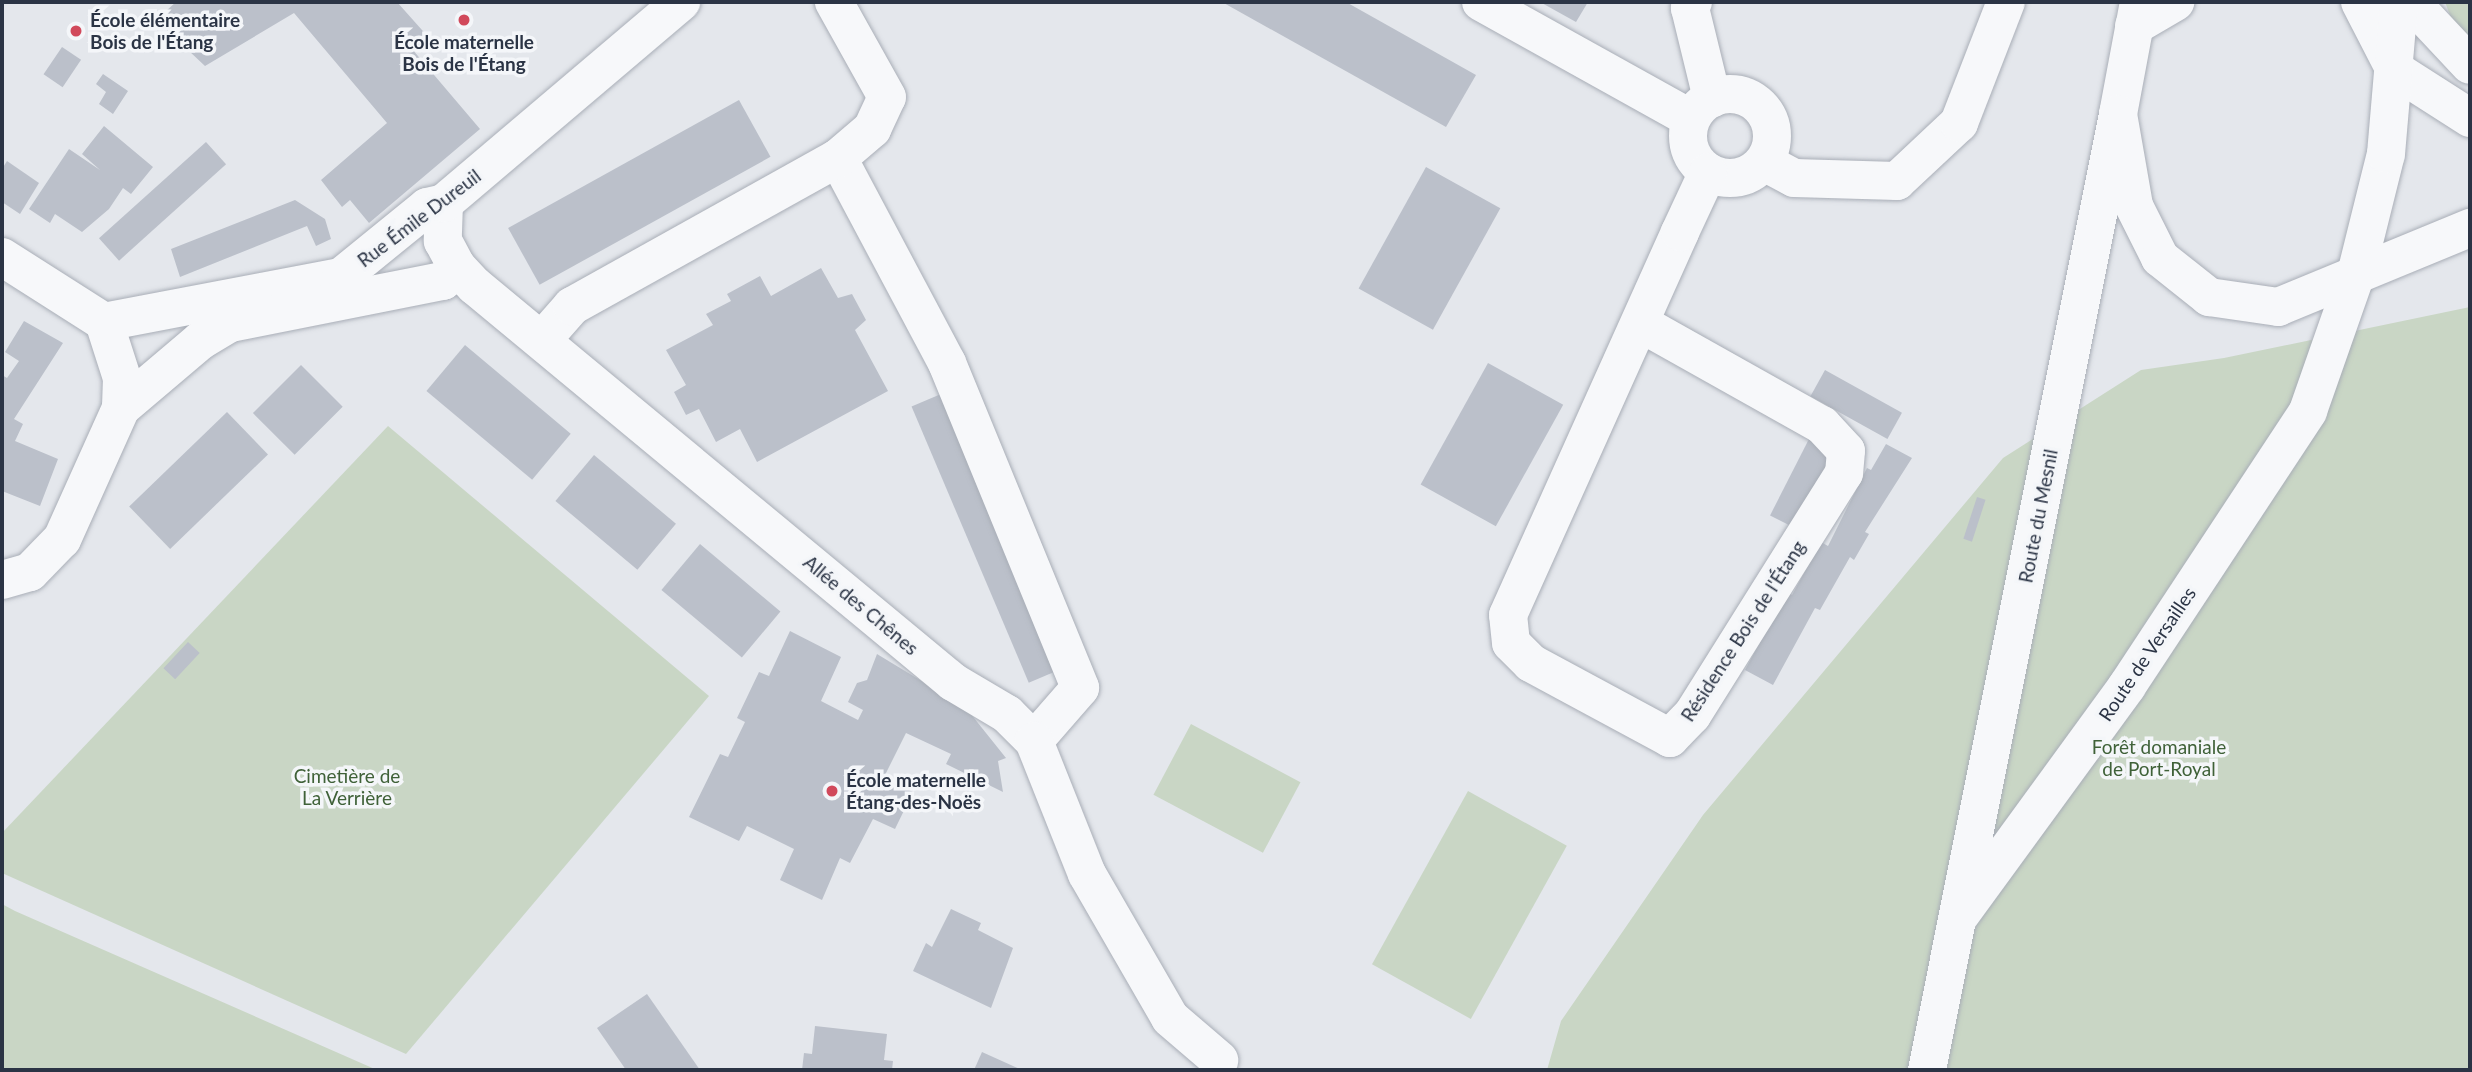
<!DOCTYPE html>
<html>
<head>
<meta charset="utf-8">
<style>
  body { margin:0 }
  #map { position:relative; width:2472px; height:1072px; overflow:hidden; background:#e4e7ec; font-family:Lato,sans-serif }
  div>[style] { position:absolute }
  [style*='--x'] { left:calc(var(--x)*1px); top:calc(var(--y)*1px); width:calc(var(--w)*1px); rotate:calc(var(--a)*1deg) }
  .green>* { inset:0; background:#c9d6c5; transform-origin:0 0 }
  .building>* { inset:0; background:#bbc0ca; transform-origin:0 0 }
  .roads { filter:drop-shadow(0 0 2px #a9aeb7) drop-shadow(0 0 2px #a9aeb7) }
  .minor>* { height:38px; margin:-19px; padding:0 19px; transform-origin:19px; border-radius:19px; background:#f7f8fa }
  .minor>.ring { margin:-19px; padding:0; box-sizing:content-box; background:none; border:38px solid #f7f8fa; border-radius:50% }
  .dots>* { width:19px; height:19px; translate:-50% -50%; box-sizing:border-box; border:4px solid #f4f6f9; border-radius:50% }
  span { translate:-50% -50%; white-space:nowrap; text-align:center; line-height:1.15; -webkit-text-stroke:7px #f4f6f9; paint-order:stroke }
  .poi-label { font-size:19px; color:#2b3445; font-weight:700 }
  .left { translate:0 -50%; text-align:left }
  .street-label { font-size:19px; color:#2b3445 }
  .park-label { font-size:19px; color:#3f6138 }
  .frame { position:absolute; inset:0; border:4px solid #2b3445; pointer-events:none }
</style>
</head>
<body>
<div id="map">
  <div class="green">
    <div style="clip-path:polygon(2445px 2px,2470px 2px,2470px 38px,2451px 18px)"></div>
    <div style="clip-path:polygon(2470px 307px,2470px 1070px,1547px 1070px,1561px 1021px,1703px 815px,2003px 458px,2141px 370px,2224px 358px)"></div>
    <div style="clip-path:polygon(388px 426px,709px 696px,406px 1054px,2px 873px,2px 833px)"></div>
    <div style="left:1191px;top:724px;width:124px;height:80px;rotate:28deg"></div>
    <div style="left:1468px;top:791px;width:113px;height:198px;rotate:29deg"></div>
    <div style="clip-path:polygon(2px 904px,15px 911px,377px 1070px,2px 1070px)"></div>
  </div>
  <div class="building">
    <div style="clip-path:polygon(176px 2px,397px 2px,430px 39px,412px 49px,480px 129px,369px 223px,350px 200px,342px 207px,321px 180px,387px 123px,294px 13px,205px 66px,156px 20px)"></div>
    <div style="clip-path:polygon(1222px 2px,1346px 2px,1476px 75px,1446px 127px)"></div>
    <div style="clip-path:polygon(1540px 2px,1588px 2px,1576px 22px)"></div>
    <div style="left:62px;top:47px;width:23px;height:33px;rotate:34deg"></div>
    <div style="clip-path:polygon(103px 74px,128px 91px,113px 114px,99px 104px,106px 92px,96px 84px)"></div>
    <div style="left:739px;top:100px;width:65px;height:264px;rotate:61deg"></div>
    <div style="clip-path:polygon(104px 126px,153px 167px,131px 194px,123px 188px,109px 209px,82px 232px,55px 214px,50px 223px,29px 209px,69px 149px,100px 170px,82px 154px)"></div>
    <div style="left:206px;top:142px;width:30px;height:144px;rotate:48deg"></div>
    <div style="clip-path:polygon(7px 161px,39px 183px,20px 214px,2px 202px,2px 169px)"></div>
    <div style="left:1426px;top:167px;width:85px;height:139px;rotate:29deg"></div>
    <div style="clip-path:polygon(295px 200px,325px 219px,331px 239px,316px 246px,307px 226px,180px 277px,171px 249px)"></div>
    <div style="clip-path:polygon(821px 268px,838px 298px,852px 294px,866px 320px,855px 330px,888px 391px,757px 462px,740px 429px,716px 442px,699px 409px,686px 415px,674px 392px,686px 385px,666px 350px,713px 325px,706px 314px,731px 301px,727px 294px,760px 276px,771px 296px)"></div>
    <div style="clip-path:polygon(24px 321px,63px 343px,14px 419px,23px 424px,15px 441px,58px 459px,40px 506px,2px 491px,2px 375px,7px 378px,19px 361px,5px 352px)"></div>
    <div style="left:465px;top:345px;width:138px;height:60px;rotate:40deg"></div>
    <div style="left:1488px;top:363px;width:86px;height:139px;rotate:29deg"></div>
    <div style="left:301px;top:365px;width:59px;height:68px;rotate:45deg"></div>
    <div style="left:1825px;top:370px;width:88px;height:30px;rotate:29deg"></div>
    <div style="left:941px;top:394px;width:300px;height:32px;rotate:67deg"></div>
    <div style="left:227px;top:412px;width:59px;height:136px;rotate:46deg"></div>
    <div style="left:1810px;top:437px;width:30px;height:88px;rotate:27deg"></div>
    <div style="clip-path:polygon(1886px 444px,1912px 458px,1865px 532px,1869px 534px,1854px 560px,1850px 557px,1820px 610px,1815px 608px,1773px 685px,1745px 670px,1787px 592px,1792px 595px,1821px 542px,1828px 546px,1867px 468px,1871px 470px)"></div>
    <div style="left:594px;top:455px;width:107px;height:60px;rotate:40deg"></div>
    <div style="left:1977px;top:497px;width:9px;height:44px;rotate:18deg"></div>
    <div style="left:700px;top:544px;width:105px;height:60px;rotate:40deg"></div>
    <div style="clip-path:polygon(790px 631px,841px 657px,821px 701px,858px 720px,863px 710px,848px 702px,857px 683px,867px 680px,877px 654px,966px 708px,1006px 758px,998px 761px,1003px 792px,946px 764px,951px 754px,906px 733px,884px 777px,913px 792px,895px 829px,873px 819px,850px 863px,840px 858px,822px 900px,780px 880px,794px 849px,747px 826px,739px 841px,689px 817px,720px 754px,728px 757px,745px 722px,737px 718px,759px 672px,769px 676px)"></div>
    <div style="left:188px;top:642px;width:16px;height:36px;rotate:43deg"></div>
    <div style="clip-path:polygon(951px 909px,981px 923px,978px 930px,1013px 948px,991px 1008px,913px 971px,926px 943px,932px 947px)"></div>
    <div style="clip-path:polygon(647px 994px,700px 1070px,626px 1070px,597px 1028px)"></div>
    <div style="clip-path:polygon(815px 1026px,887px 1034px,884px 1060px,893px 1061px,892px 1070px,802px 1070px,804px 1053px,812px 1054px)"></div>
    <div style="clip-path:polygon(982px 1052px,1022px 1070px,974px 1070px)"></div>
  </div>
  <div class="roads">
    <div class="minor">
      <div style="--x:1481;--y:2;--w:240;--a:29.1"></div>
      <div style="--x:1693;--y:2;--w:7;--a:117"></div>
      <div style="--x:1690;--y:8;--w:93;--a:76.3"></div>
      <div style="--x:2139;--y:2;--w:114;--a:100.6"></div>
      <div style="--x:2118;--y:114;--w:93;--a:80.1"></div>
      <div style="--x:2134;--y:206;--w:58;--a:63.4"></div>
      <div style="--x:2160;--y:258;--w:63;--a:38.5"></div>
      <div style="--x:2209;--y:297;--w:70;--a:8.2"></div>
      <div style="--x:2278;--y:307;--w:208;--a:-22.4"></div>
      <div style="--x:2360;--y:2;--w:76;--a:62.8"></div>
      <div style="--x:2395;--y:70;--w:89;--a:32.6"></div>
      <div style="--x:2411;--y:2;--w:86;--a:46.9"></div>
      <div style="--x:2134;--y:26;--w:48;--a:-30.3"></div>
      <div class="ring" style="left:1688px;top:94px;width:46px;height:46px"></div>
      <div style="--x:838;--y:158;--w:232;--a:62"></div>
      <div style="--x:947;--y:363;--w:351;--a:67.7"></div>
      <div style="--x:1080;--y:688;--w:70;--a:131"></div>
      <div style="--x:1764;--y:162;--w:34;--a:28"></div>
      <div style="--x:1794;--y:178;--w:103;--a:1.7"></div>
      <div style="--x:1897;--y:181;--w:85;--a:-43.1"></div>
      <div style="--x:1959;--y:123;--w:130;--a:-68.8"></div>
      <div style="--x:444;--y:203;--w:38;--a:92"></div>
      <div style="--x:443;--y:241;--w:30;--a:62"></div>
      <div style="--x:457;--y:267;--w:26;--a:47"></div>
      <div style="--x:475;--y:286;--w:621;--a:39.64"></div>
      <div style="--x:953;--y:682;--w:63;--a:30.7"></div>
      <div style="--x:1007;--y:714;--w:38;--a:45"></div>
      <div style="--x:1034;--y:741;--w:143;--a:68.3"></div>
      <div style="--x:1087;--y:874;--w:166;--a:60"></div>
      <div style="--x:1170;--y:1018;--w:65;--a:40.6"></div>
      <div style="--x:2;--y:257;--w:121;--a:32.5"></div>
      <div style="--x:104;--y:322;--w:59;--a:72.2"></div>
      <div style="--x:122;--y:378;--w:30;--a:92"></div>
      <div style="--x:121;--y:408;--w:144;--a:114.2"></div>
      <div style="--x:62;--y:539;--w:46;--a:134.1"></div>
      <div style="--x:30;--y:572;--w:29;--a:164"></div>
      <div style="--x:104;--y:322;--w:241;--a:-10.8"></div>
      <div style="--x:341;--y:277;--w:111;--a:-39.1"></div>
      <div style="--x:427;--y:207;--w:17;--a:-13"></div>
      <div style="--x:444;--y:203;--w:311;--a:-40.3"></div>
      <div style="--x:1640;--y:323;--w:209;--a:29.3"></div>
      <div style="--x:1822;--y:425;--w:35;--a:47"></div>
      <div style="--x:1846;--y:451;--w:22;--a:95"></div>
      <div style="--x:1844;--y:473;--w:286;--a:122.1"></div>
      <div style="--x:1692;--y:715;--w:32;--a:134"></div>
      <div style="--x:1670;--y:738;--w:158;--a:-151.7"></div>
      <div style="--x:1531;--y:663;--w:28;--a:-135"></div>
      <div style="--x:1511;--y:643;--w:28;--a:-96"></div>
      <div style="--x:1508;--y:615;--w:420;--a:-65.8"></div>
      <div style="--x:1680;--y:232;--w:66;--a:-65"></div>
      <div style="--x:543;--y:339;--w:44;--a:-48.7"></div>
      <div style="--x:572;--y:306;--w:304;--a:-29.1"></div>
      <div style="--x:838;--y:158;--w:45;--a:-40.5"></div>
      <div style="--x:872;--y:129;--w:35;--a:-65"></div>
      <div style="--x:887;--y:97;--w:109;--a:-119.2"></div>
      <div style="--x:121;--y:408;--w:104;--a:-40.3"></div>
      <div style="--x:200;--y:341;--w:35;--a:-31"></div>
      <div style="--x:230;--y:323;--w:217;--a:-11.2"></div>
      <div style="--x:443;--y:281;--w:20;--a:-45"></div>
      <div style="--x:1958;--y:918;--w:287;--a:-53.9"></div>
      <div style="--x:2127;--y:686;--w:329;--a:-56.6"></div>
      <div style="--x:2308;--y:411;--w:145;--a:-70.7"></div>
      <div style="--x:2356;--y:274;--w:124;--a:-76"></div>
      <div style="--x:2386;--y:154;--w:153;--a:-85.1"></div>
      <div style="--x:1927;--y:1070;--w:975;--a:-78.7"></div>
    </div>
  </div>
  <div class="dots">
    <div style="left:464px;top:20px;background:#d1495b"></div>
    <div style="left:76px;top:31px;background:#d1495b"></div>
    <div style="left:832px;top:791px;background:#d1495b"></div>
  </div>
  <div class="poi-label">
    <span class="left" style="left:90px;top:31px">École élémentaire<br>Bois de l'Étang</span>
    <span style="left:464px;top:53px">École maternelle<br>Bois de l'Étang</span>
    <span class="left" style="left:846px;top:791px">École maternelle<br>Étang-des-Noës</span>
  </div>
  <div class="street-label">
    <span style="left:419px;top:218px;rotate:-37deg">Rue Émile Dureuil</span>
    <span style="left:2038px;top:516px;rotate:-79deg">Route du Mesnil</span>
    <span style="left:861px;top:605px;rotate:40deg">Allée des Chênes</span>
    <span style="left:1743px;top:631px;rotate:-57deg">Résidence Bois de l'Étang</span>
    <span style="left:2147px;top:654px;rotate:-56deg">Route de Versailles</span>
  </div>
  <div class="park-label">
    <span style="left:2159px;top:758px">Forêt domaniale<br>de Port-Royal</span>
    <span style="left:347px;top:787px">Cimetière de<br>La Verrière</span>
  </div>
  <div class="frame"></div>
</div>
</body>
</html>
